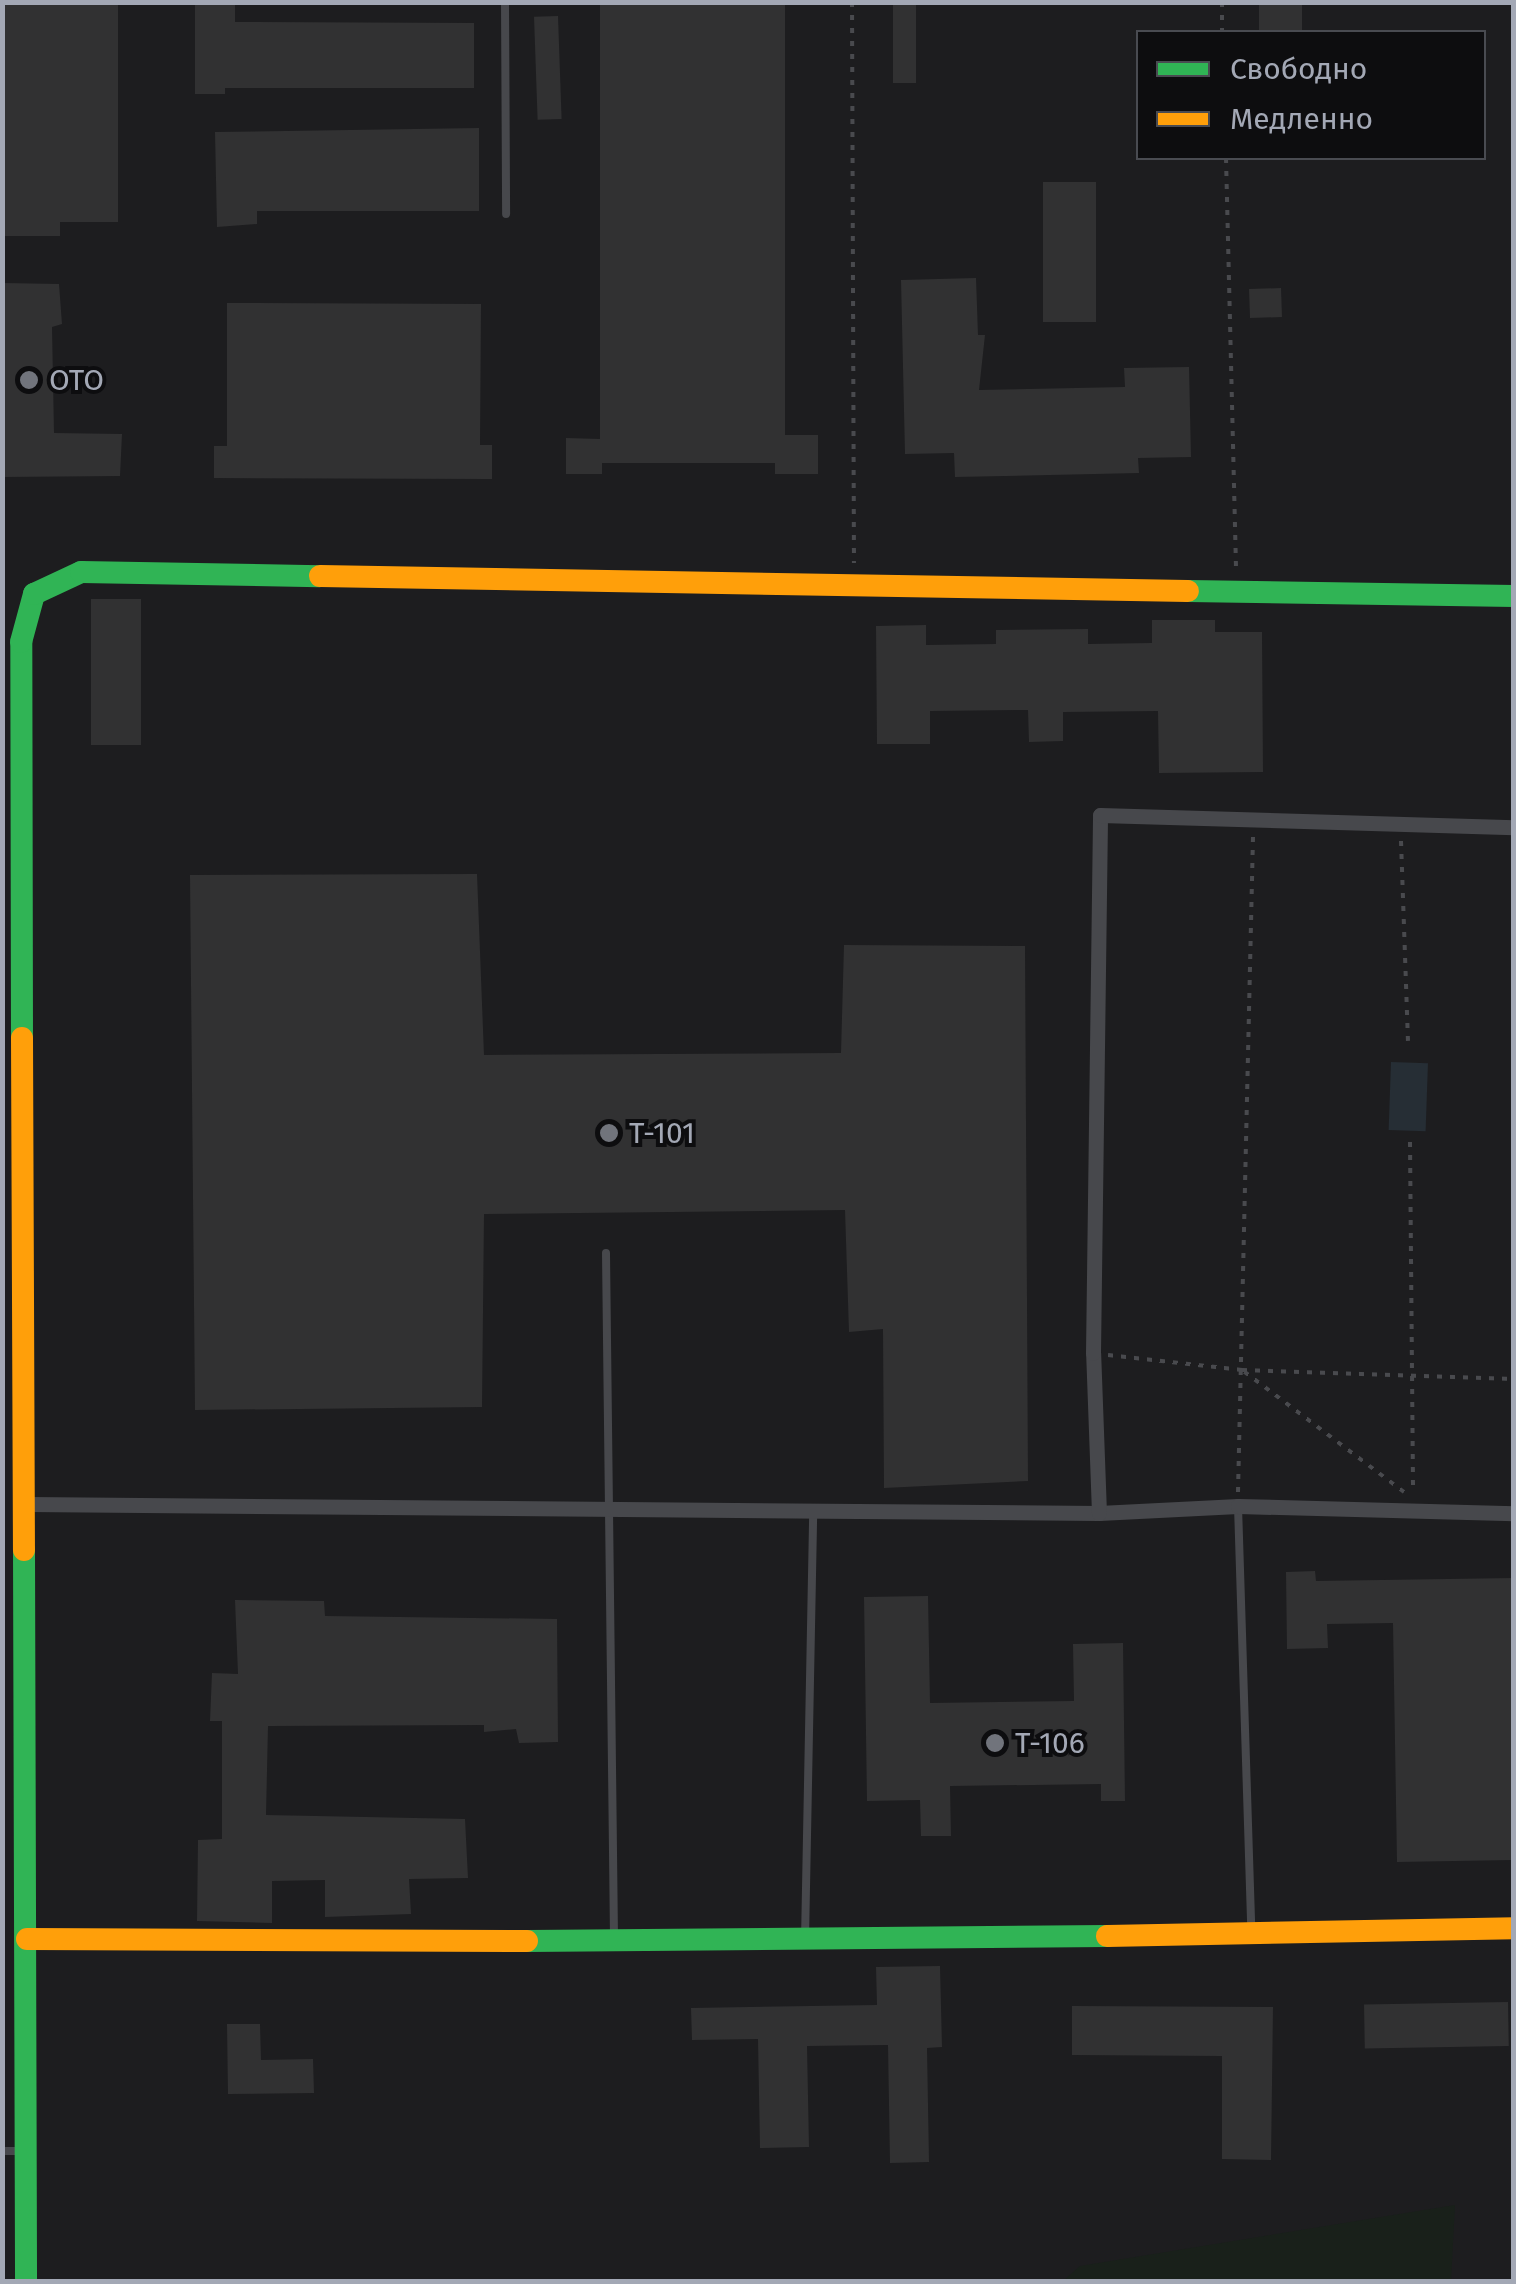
<!DOCTYPE html>
<html>
<head>
<meta charset="utf-8">
<style>
  body { margin:0 }
  #map { position:relative; width:1516px; height:2284px; overflow:hidden; background:#131313; font-family:"Fira Sans",sans-serif }
  div>[style] { position:absolute }
  [style*='--x'] { left:calc(var(--x)*1px); top:calc(var(--y)*1px); width:calc(var(--w)*1px); rotate:calc(var(--a)*1deg) }
  .built>* { inset:0; background:#1d1d1f }
  .green>* { inset:0; background:#19201a }
  .water>* { inset:0; background:#262e35; transform-origin:0 0 }
  .building>* { inset:0; background:#313132; transform-origin:0 0 }
  .path>* { height:4px; margin-top:-2px; transform-origin:0; background:repeating-linear-gradient(90deg,#494a4e 0 5px,transparent 0 13px) }
  .lane>* { height:8px; margin:-4px; padding:0 4px; transform-origin:4px; border-radius:4px; background:#47484c }
  .street>* { height:15px; margin:-7.5px; padding:0 7.5px; transform-origin:7.5px; border-radius:7.5px; background:#47484c }
  .fast>* { height:22px; margin:-11px; padding:0 11px; transform-origin:11px; border-radius:11px; background:#30b455 }
  .slow>* { height:22px; margin:-11px; padding:0 11px; transform-origin:11px; border-radius:11px; background:#ff9f0a }
  .dots>* { width:28px; height:28px; translate:-50% -50%; box-sizing:border-box; border:5px solid #0d0d0f; border-radius:50% }
  span { translate:-50% -50%; white-space:nowrap; text-align:center; line-height:1.15; -webkit-text-stroke:8px #0d0d0f; paint-order:stroke }
  .poi-label { font-size:30px; color:#a3a8b5 }
  .left { translate:0 -50%; text-align:left }
  .frame { position:absolute; inset:0; border:5px solid #a3a8b5; pointer-events:none }
  .legend { position:absolute; left:1136px; top:30px; width:350px; height:130px; box-sizing:border-box; background:#0d0d0f; border:2px solid #494b51; margin:0; padding:12px 18px; list-style:none; font-size:30px; color:#a3a8b5 }
  .legend li { display:flex; align-items:center; gap:20px; height:50px }
  .legend b { width:50px; border:2px solid #494b51 }
</style>
</head>
<body>
<div id="map">
  <div class="built">
    <div style="clip-path:polygon(evenodd,3px 3px,1513px 3px,1513px 2281px,3px 2281px,3px 3px,1138px 32px,1484px 32px,1484px 158px,1138px 158px,1138px 32px)"></div>
  </div>
  <div class="green">
    <div style="clip-path:polygon(1455px 2205px,1451px 2281px,1063px 2281px,1080px 2266px)"></div>
  </div>
  <div class="water">
    <div style="left:1391px;top:1062px;width:37px;height:68px;rotate:2deg"></div>
  </div>
  <div class="building">
    <div style="clip-path:polygon(2px 2px,118px 2px,118px 222px,60px 222px,60px 236px,2px 236px)"></div>
    <div style="clip-path:polygon(600px 2px,785px 2px,785px 435px,818px 435px,818px 474px,775px 474px,775px 463px,602px 463px,602px 474px,566px 474px,566px 438px,600px 439px)"></div>
    <div style="left:893px;top:2px;width:23px;height:81px"></div>
    <div style="left:1302px;top:2px;width:30px;height:43px;rotate:90deg"></div>
    <div style="clip-path:polygon(195px 5px,235px 5px,235px 22px,474px 23px,474px 88px,225px 88px,225px 94px,195px 94px)"></div>
    <div style="left:558px;top:16px;width:103px;height:24px;rotate:88deg"></div>
    <div style="clip-path:polygon(479px 128px,479px 211px,257px 211px,257px 224px,217px 227px,215px 132px)"></div>
    <div style="left:1043px;top:182px;width:53px;height:140px"></div>
    <div style="clip-path:polygon(976px 278px,978px 335px,985px 335px,979px 390px,1125px 387px,1124px 368px,1189px 367px,1191px 457px,1138px 458px,1139px 473px,955px 477px,954px 453px,905px 454px,901px 280px)"></div>
    <div style="clip-path:polygon(3px 283px,59px 284px,62px 324px,52px 327px,54px 433px,122px 434px,120px 476px,2px 477px)"></div>
    <div style="left:1281px;top:288px;width:29px;height:32px;rotate:88deg"></div>
    <div style="clip-path:polygon(227px 303px,481px 304px,480px 445px,492px 445px,492px 479px,214px 478px,214px 446px,227px 446px)"></div>
    <div style="left:91px;top:599px;width:50px;height:146px"></div>
    <div style="clip-path:polygon(1152px 620px,1215px 620px,1215px 632px,1262px 632px,1263px 772px,1159px 773px,1158px 711px,1063px 712px,1063px 741px,1029px 742px,1028px 710px,930px 711px,930px 744px,877px 744px,876px 626px,926px 625px,926px 645px,996px 644px,996px 630px,1088px 629px,1088px 644px,1152px 643px)"></div>
    <div style="clip-path:polygon(477px 874px,484px 1055px,841px 1053px,844px 945px,1025px 946px,1028px 1481px,884px 1488px,883px 1329px,849px 1332px,845px 1210px,484px 1214px,482px 1407px,195px 1410px,190px 875px)"></div>
    <div style="clip-path:polygon(1315px 1571px,1316px 1581px,1514px 1578px,1512px 1860px,1397px 1862px,1393px 1623px,1327px 1624px,1328px 1648px,1287px 1649px,1286px 1572px)"></div>
    <div style="clip-path:polygon(928px 1596px,930px 1703px,1074px 1701px,1073px 1644px,1123px 1643px,1125px 1801px,1101px 1801px,1101px 1784px,950px 1786px,951px 1836px,921px 1836px,920px 1800px,867px 1801px,864px 1597px)"></div>
    <div style="clip-path:polygon(235px 1600px,324px 1601px,325px 1616px,557px 1619px,558px 1742px,519px 1743px,516px 1729px,484px 1732px,484px 1725px,268px 1726px,266px 1815px,465px 1819px,468px 1878px,409px 1879px,411px 1914px,325px 1917px,325px 1880px,272px 1881px,272px 1923px,197px 1921px,198px 1840px,222px 1839px,222px 1721px,210px 1721px,212px 1673px,238px 1674px)"></div>
    <div style="clip-path:polygon(940px 1966px,942px 2047px,927px 2048px,929px 2162px,890px 2163px,888px 2045px,807px 2046px,809px 2147px,760px 2148px,758px 2039px,692px 2040px,691px 2008px,877px 2005px,876px 1967px)"></div>
    <div style="left:1508px;top:2002px;width:44px;height:144px;rotate:89deg"></div>
    <div style="clip-path:polygon(1072px 2006px,1273px 2007px,1271px 2160px,1222px 2159px,1222px 2056px,1072px 2055px)"></div>
    <div style="clip-path:polygon(227px 2024px,260px 2024px,261px 2060px,313px 2059px,314px 2093px,228px 2094px)"></div>
  </div>
  <div class="path">
    <div style="--x:852;--y:2;--w:561;--a:89.8"></div>
    <div style="--x:1222;--y:2;--w:30;--a:90"></div>
    <div style="--x:1226;--y:158;--w:415;--a:88.6"></div>
    <div style="--x:1401;--y:841;--w:200;--a:88"></div>
    <div style="--x:1410;--y:1142;--w:350;--a:89.5"></div>
    <div style="--x:1108;--y:1355;--w:135;--a:6.4"></div>
    <div style="--x:1238;--y:1492;--w:656;--a:-88.69"></div>
    <div style="--x:1404;--y:1492;--w:203;--a:-143"></div>
    <div style="--x:1242;--y:1370;--w:272;--a:1.9"></div>
  </div>
  <div class="lane">
    <div style="--x:505;--y:2;--w:212;--a:89.7"></div>
    <div style="--x:606;--y:1253;--w:686;--a:89.33"></div>
    <div style="--x:1238;--y:1506;--w:425;--a:88.2"></div>
    <div style="--x:805;--y:1940;--w:431;--a:-88.9"></div>
    <div style="--x:2;--y:2151;--w:19;--a:0"></div>
  </div>
  <div class="street">
    <div style="--x:28;--y:1504;--w:1071;--a:0.48"></div>
    <div style="--x:1099;--y:1513;--w:139;--a:-2.9"></div>
    <div style="--x:1238;--y:1506;--w:276;--a:1.5"></div>
    <div style="--x:1099;--y:1513;--w:160;--a:-92.1"></div>
    <div style="--x:1093;--y:1353;--w:538;--a:-89.25"></div>
    <div style="--x:1100;--y:815;--w:414;--a:1.7"></div>
  </div>
  <div class="fast">
    <div style="--x:1188;--y:591;--w:326;--a:0.9"></div>
    <div style="--x:22;--y:1038;--w:396;--a:-90.1"></div>
    <div style="--x:21;--y:642;--w:50;--a:-74.8"></div>
    <div style="--x:34;--y:594;--w:52;--a:-25.1"></div>
    <div style="--x:81;--y:572;--w:239;--a:1"></div>
    <div style="--x:24;--y:1550;--w:732;--a:89.84"></div>
    <div style="--x:527;--y:1941;--w:580;--a:-0.49"></div>
  </div>
  <div class="slow">
    <div style="--x:320;--y:576;--w:868;--a:0.99"></div>
    <div style="--x:22;--y:1038;--w:512;--a:89.78"></div>
    <div style="--x:1107;--y:1936;--w:407;--a:-1.1"></div>
    <div style="--x:27;--y:1939;--w:500;--a:0.23"></div>
  </div>
  <div class="dots">
    <div style="left:29px;top:380px;background:#71747c"></div>
    <div style="left:609px;top:1133px;background:#71747c"></div>
    <div style="left:995px;top:1743px;background:#71747c"></div>
  </div>
  <div class="poi-label">
    <span class="left" style="left:49px;top:380px">ОТО</span>
    <span class="left" style="left:629px;top:1133px">Т-101</span>
    <span class="left" style="left:1015px;top:1743px">Т-106</span>
  </div>
  <div class="frame"></div>
  <ul class="legend">
  <li><b style="height:12px;background:#30b455"></b>Свободно</li>
  <li><b style="height:12px;background:#ff9f0a"></b>Медленно</li>
  </ul>
</div>
</body>
</html>
